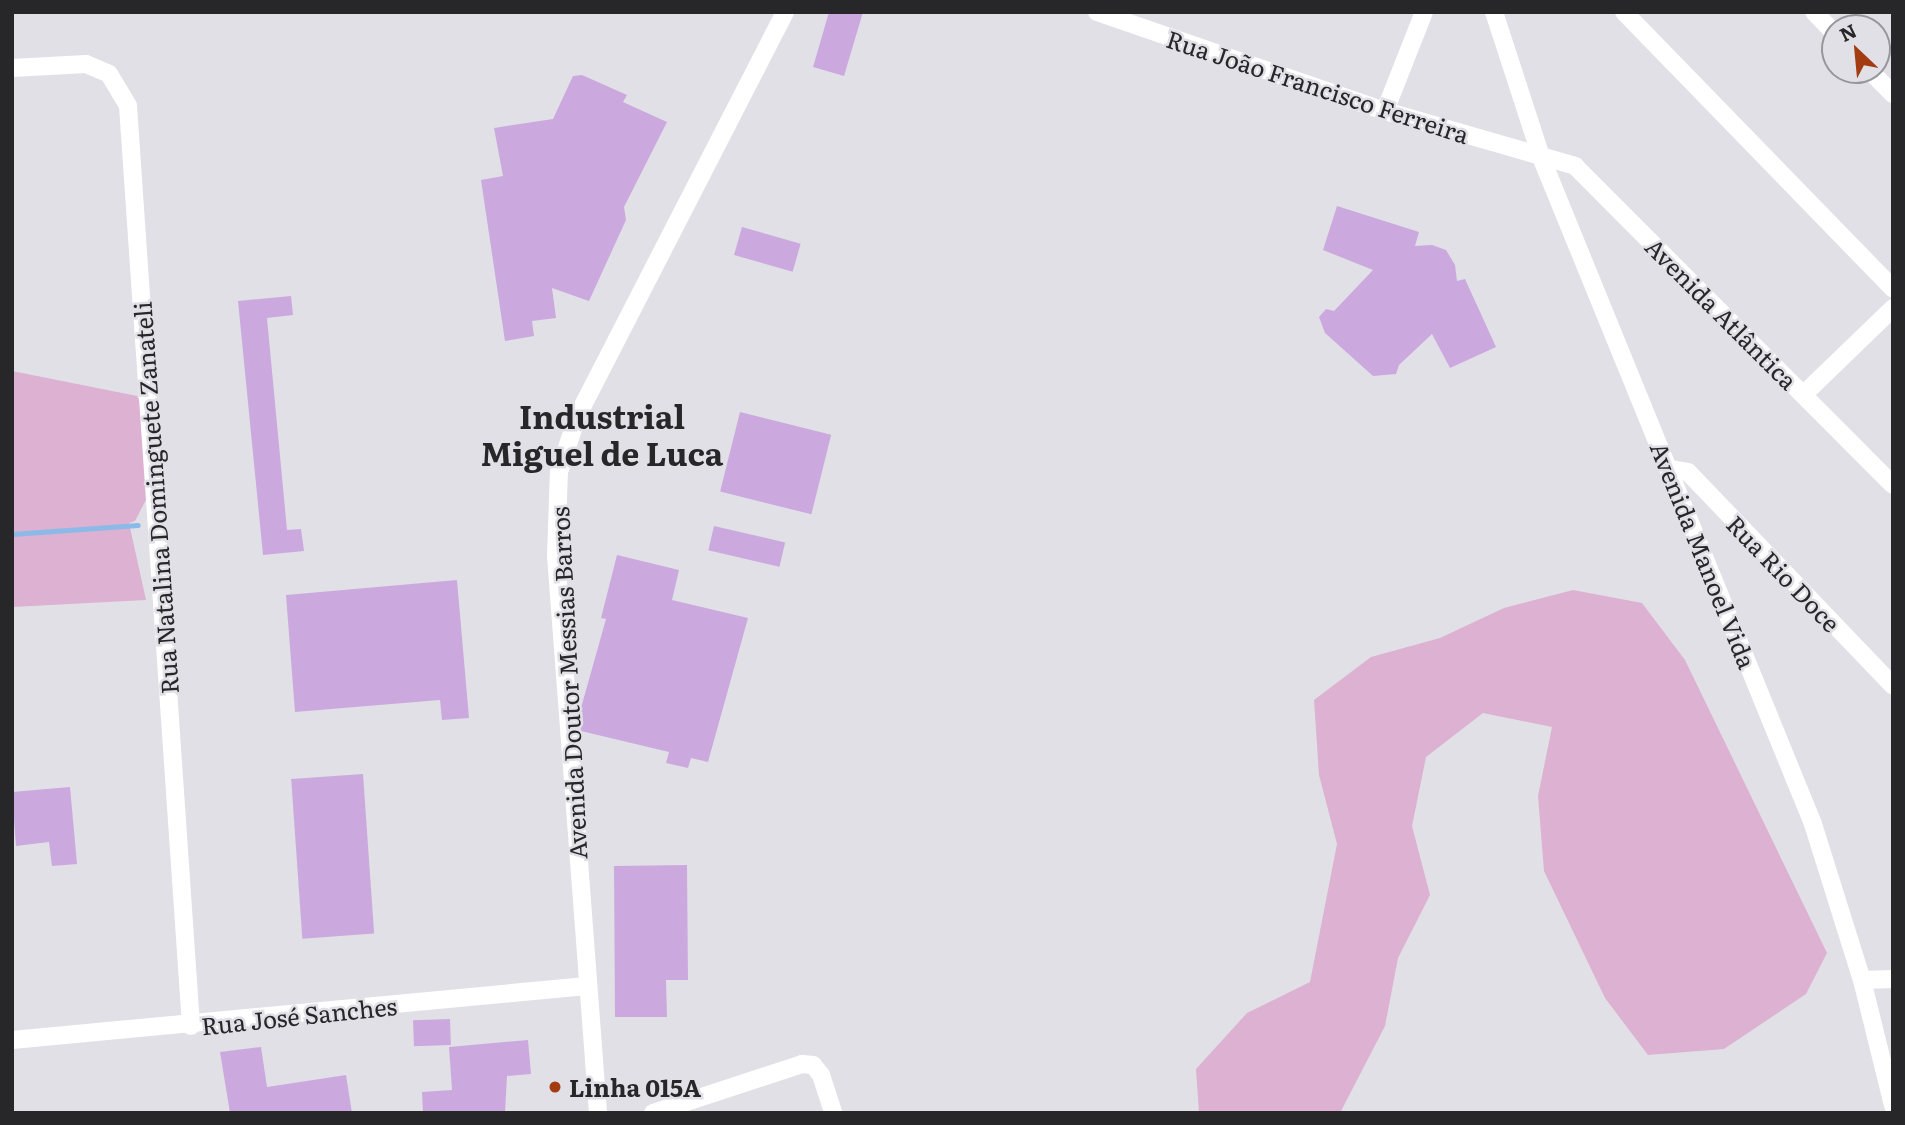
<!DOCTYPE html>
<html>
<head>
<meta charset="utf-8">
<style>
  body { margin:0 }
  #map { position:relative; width:1905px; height:1125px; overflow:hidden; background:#e1e0e6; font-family:Literata,serif }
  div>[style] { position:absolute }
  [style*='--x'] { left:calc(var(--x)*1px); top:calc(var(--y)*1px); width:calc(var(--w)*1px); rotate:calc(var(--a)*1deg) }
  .green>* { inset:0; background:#dcb1d1 }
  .stream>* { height:5px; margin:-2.5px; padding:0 2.5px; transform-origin:2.5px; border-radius:2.5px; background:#8bbae8 }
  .building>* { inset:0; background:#cba9de; transform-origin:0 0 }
  .minor>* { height:18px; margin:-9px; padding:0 9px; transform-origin:9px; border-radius:9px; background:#fff }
  .dots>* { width:19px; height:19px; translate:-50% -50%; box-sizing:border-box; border:4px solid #e1e0e6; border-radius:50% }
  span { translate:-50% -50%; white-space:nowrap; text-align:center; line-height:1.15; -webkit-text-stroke:5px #e1e0e6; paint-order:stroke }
  .street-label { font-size:24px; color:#272729 }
  .poi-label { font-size:24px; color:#272729; font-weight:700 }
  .left { translate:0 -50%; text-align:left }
  .district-label { font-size:32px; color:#272729; font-weight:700 }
  .frame { position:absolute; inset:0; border:14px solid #272729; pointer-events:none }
  .north { position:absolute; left:1821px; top:14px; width:70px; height:70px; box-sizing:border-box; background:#e1e0e6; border:2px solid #97969a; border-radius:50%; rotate:334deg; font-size:19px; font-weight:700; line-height:28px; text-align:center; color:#272729 }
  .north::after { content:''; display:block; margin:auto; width:24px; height:32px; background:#a33d11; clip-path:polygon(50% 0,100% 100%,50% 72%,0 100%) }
</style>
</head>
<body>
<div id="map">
  <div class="green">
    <div style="clip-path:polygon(12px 371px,137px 396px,167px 459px,135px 521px,129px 523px,146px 600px,12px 607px)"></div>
    <div style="clip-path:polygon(1573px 590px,1642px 603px,1685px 660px,1827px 953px,1806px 994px,1724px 1049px,1648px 1055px,1605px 998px,1544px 871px,1538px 796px,1552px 727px,1483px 713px,1426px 757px,1412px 826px,1430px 895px,1398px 958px,1385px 1026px,1340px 1113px,1199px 1113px,1196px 1069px,1247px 1013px,1310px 982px,1337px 844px,1319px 775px,1314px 700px,1371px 657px,1440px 638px,1504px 608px)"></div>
  </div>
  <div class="stream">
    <div style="--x:12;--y:534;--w:126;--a:-4.1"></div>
  </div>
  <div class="building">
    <div style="clip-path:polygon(829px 12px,863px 12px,844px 76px,813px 67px)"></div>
    <div style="clip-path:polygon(582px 75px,627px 95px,623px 102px,667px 122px,624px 207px,626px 220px,589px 301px,552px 288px,556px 318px,532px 321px,534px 336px,505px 341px,481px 180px,503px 176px,494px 128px,553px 119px,573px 76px)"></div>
    <div style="clip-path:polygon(1337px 206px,1419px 232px,1415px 246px,1432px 245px,1446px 250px,1455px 265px,1457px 281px,1465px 279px,1496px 347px,1450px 368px,1432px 334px,1399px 365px,1396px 374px,1373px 376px,1325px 333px,1319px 317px,1326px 309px,1334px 311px,1373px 270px,1323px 250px)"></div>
    <div style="left:742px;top:227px;width:61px;height:29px;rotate:16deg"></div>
    <div style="clip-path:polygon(291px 296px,293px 315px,267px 318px,287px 530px,301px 529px,304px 551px,263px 555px,238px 301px)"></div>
    <div style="left:740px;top:412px;width:94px;height:82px;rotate:14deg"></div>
    <div style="left:714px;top:526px;width:73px;height:25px;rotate:13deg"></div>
    <div style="clip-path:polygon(617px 555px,679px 570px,672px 600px,748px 618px,708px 762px,691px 758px,688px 768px,666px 763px,669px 752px,581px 731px,579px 715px,606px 619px,601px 618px)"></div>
    <div style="clip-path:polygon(457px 580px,469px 718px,442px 720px,440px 700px,295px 712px,286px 595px)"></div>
    <div style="left:363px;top:774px;width:160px;height:72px;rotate:86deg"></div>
    <div style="clip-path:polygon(70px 787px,77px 864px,52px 866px,49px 842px,16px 846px,12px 792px)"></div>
    <div style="clip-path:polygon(687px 865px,688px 980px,666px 980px,667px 1017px,615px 1017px,614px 866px)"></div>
    <div style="left:450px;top:1019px;width:26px;height:37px;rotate:88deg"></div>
    <div style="clip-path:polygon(528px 1040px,531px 1074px,507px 1076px,505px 1113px,423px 1113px,422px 1092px,452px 1090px,449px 1047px)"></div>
    <div style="clip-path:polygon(261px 1047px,267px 1087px,346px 1075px,352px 1113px,230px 1113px,220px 1052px)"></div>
  </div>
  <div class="minor">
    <div style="--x:1097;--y:12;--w:305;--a:19"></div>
    <div style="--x:1385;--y:111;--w:198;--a:16.1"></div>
    <div style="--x:1575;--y:166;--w:450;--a:45.1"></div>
    <div style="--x:1494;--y:12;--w:152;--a:72"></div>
    <div style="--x:1541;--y:157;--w:720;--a:67.81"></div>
    <div style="--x:1813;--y:824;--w:164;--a:72.6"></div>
    <div style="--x:1862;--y:980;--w:129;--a:76.1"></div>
    <div style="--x:1624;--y:12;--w:386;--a:45.8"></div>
    <div style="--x:1814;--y:12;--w:30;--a:46"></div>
    <div style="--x:12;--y:68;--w:74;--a:-3.1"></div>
    <div style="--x:86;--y:64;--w:25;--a:23"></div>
    <div style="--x:109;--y:74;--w:37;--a:59"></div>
    <div style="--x:128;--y:106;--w:922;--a:86.08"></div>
    <div style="--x:1869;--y:70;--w:34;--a:45"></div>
    <div style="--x:1385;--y:111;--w:106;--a:-68.5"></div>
    <div style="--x:1804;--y:394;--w:124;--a:-44"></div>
    <div style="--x:1671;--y:469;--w:17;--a:10"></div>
    <div style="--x:1688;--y:472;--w:296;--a:46.2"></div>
    <div style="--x:1862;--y:980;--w:31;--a:-2"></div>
    <div style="--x:12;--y:1040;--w:577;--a:-5.37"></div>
    <div style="--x:598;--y:1113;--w:559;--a:-94.31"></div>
    <div style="--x:556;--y:556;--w:84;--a:-88"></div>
    <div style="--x:559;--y:472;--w:58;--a:-71.9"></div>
    <div style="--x:577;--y:417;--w:455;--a:-62.8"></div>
    <div style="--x:653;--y:1113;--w:157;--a:-18.2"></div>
    <div style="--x:802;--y:1064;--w:11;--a:5"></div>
    <div style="--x:813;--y:1065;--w:13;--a:51"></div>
    <div style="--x:821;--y:1075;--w:40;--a:72"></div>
  </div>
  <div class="dots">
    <div style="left:555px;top:1087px;background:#a33d11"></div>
  </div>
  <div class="street-label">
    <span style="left:1318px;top:86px;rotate:18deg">Rua João Francisco Ferreira</span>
    <span style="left:1722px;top:313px;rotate:45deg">Avenida Atlântica</span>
    <span style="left:155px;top:498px;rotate:-94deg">Rua Natalina Dominguete Zanateli</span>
    <span style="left:1704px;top:555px;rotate:68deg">Avenida Manoel Vida</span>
    <span style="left:1784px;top:573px;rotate:46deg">Rua Rio Doce</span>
    <span style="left:568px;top:683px;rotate:-93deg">Avenida Doutor Messias Barros</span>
    <span style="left:299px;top:1015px;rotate:-6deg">Rua José Sanches</span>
  </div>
  <div class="poi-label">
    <span class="left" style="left:569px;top:1087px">Linha 015A</span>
  </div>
  <div class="district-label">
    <span style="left:602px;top:434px">Industrial<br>Miguel de Luca</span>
  </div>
  <div class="frame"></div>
  <div class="north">N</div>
</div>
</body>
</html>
